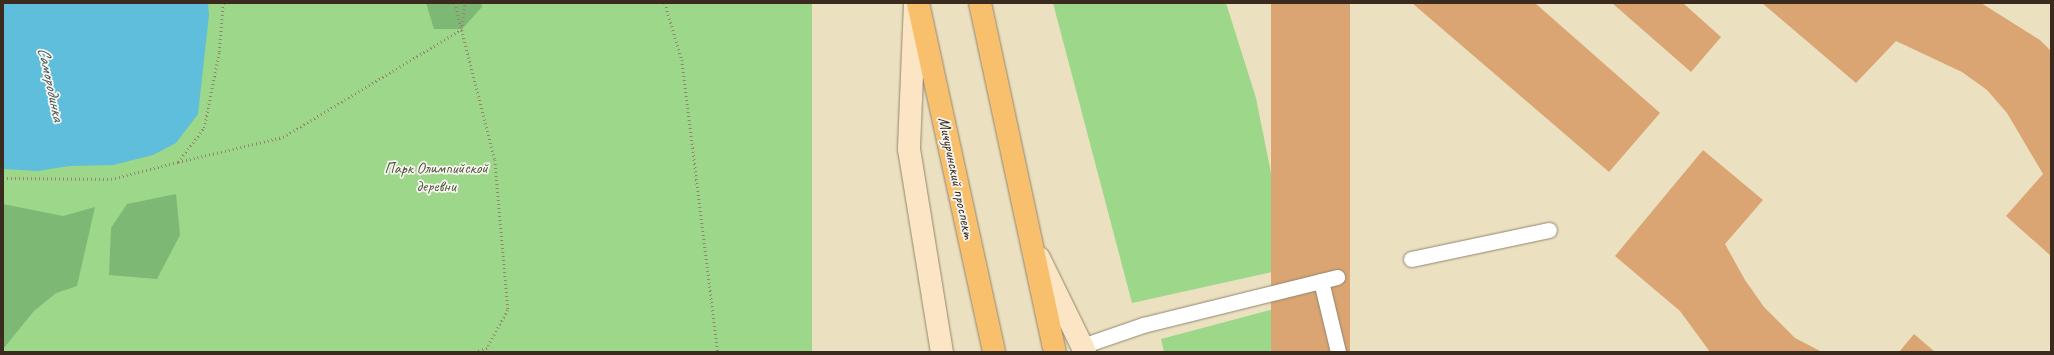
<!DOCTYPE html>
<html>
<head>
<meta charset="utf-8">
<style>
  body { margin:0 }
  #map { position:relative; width:2054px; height:355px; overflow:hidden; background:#ebe1c0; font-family:Caveat,sans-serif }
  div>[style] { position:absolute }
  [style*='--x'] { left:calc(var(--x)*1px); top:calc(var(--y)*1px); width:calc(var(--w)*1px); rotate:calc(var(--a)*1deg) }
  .green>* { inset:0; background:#9dd789; transform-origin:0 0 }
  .forest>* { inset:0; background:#7eb875 }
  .water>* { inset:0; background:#5ebedc }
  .building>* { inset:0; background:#daa572; transform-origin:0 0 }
  .path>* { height:2.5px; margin-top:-1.25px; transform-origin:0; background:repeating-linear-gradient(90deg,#93866f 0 1px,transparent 0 4px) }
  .roads { filter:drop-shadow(0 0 1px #93866f) drop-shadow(0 0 1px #93866f) }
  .lane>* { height:15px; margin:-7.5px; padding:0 7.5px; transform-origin:7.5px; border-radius:7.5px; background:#fff }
  .secondary>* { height:22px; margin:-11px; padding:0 11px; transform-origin:11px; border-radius:11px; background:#fce5c4 }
  .primary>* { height:22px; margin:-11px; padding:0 11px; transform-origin:11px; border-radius:11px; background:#f8bf6c }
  span { translate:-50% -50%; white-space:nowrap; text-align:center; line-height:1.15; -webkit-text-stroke:3.5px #f6f6f2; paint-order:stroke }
  .park-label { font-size:16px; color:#545539 }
  .street-label { font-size:16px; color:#3b2a1e }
  .water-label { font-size:17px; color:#465657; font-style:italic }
  .frame { position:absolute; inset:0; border:4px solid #3b2a1e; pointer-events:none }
</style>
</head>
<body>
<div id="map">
  <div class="green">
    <div style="left:3px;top:3px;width:809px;height:349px"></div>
    <div style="clip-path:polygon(1053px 3px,1226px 3px,1256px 98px,1290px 268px,1132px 303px)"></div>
    <div style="clip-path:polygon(1297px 303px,1307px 352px,1164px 352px,1161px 339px)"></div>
  </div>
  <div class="forest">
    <div style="clip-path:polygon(426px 3px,481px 3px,482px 7px,462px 29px,434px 29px)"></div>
    <div style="clip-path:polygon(176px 194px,180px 235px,157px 279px,109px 275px,111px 228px,127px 204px)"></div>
    <div style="clip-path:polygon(3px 204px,63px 216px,95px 207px,77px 286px,56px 293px,34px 311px,3px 349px)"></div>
  </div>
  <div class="water">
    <div style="clip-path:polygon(3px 3px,208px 3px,209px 15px,198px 114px,176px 143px,153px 155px,113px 165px,69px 166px,38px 171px,3px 169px)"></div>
  </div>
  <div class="building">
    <div style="left:1271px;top:3px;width:79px;height:359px"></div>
    <div style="clip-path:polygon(1412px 3px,1535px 3px,1660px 113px,1609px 172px)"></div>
    <div style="clip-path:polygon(1612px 3px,1683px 3px,1721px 37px,1691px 72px)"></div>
    <div style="clip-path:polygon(1762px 3px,1981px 3px,2040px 40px,2051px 51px,2051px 256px,2006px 216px,2043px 174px,2007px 113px,1987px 90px,1962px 72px,1896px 41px,1856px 83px)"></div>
    <div style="clip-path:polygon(1703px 150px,1763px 200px,1725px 244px,1745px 280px,1764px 307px,1795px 338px,1822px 352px,1710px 352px,1680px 311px,1615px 256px)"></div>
    <div style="clip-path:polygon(1914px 334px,1935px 352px,1899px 352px)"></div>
  </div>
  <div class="path">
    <div style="--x:455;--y:3;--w:162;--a:75.7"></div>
    <div style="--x:495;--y:160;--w:151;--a:85"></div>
    <div style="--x:508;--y:310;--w:43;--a:118.9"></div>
    <div style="--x:487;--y:348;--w:11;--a:158"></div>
    <div style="--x:665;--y:3;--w:59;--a:73.4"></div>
    <div style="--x:682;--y:60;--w:294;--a:83"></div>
    <div style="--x:462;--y:26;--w:23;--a:-83"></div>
    <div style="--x:178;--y:162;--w:108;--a:-13.4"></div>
    <div style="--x:283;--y:137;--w:209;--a:-31.1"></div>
    <div style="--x:3;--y:178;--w:108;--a:0.5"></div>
    <div style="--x:111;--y:179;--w:69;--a:-14.2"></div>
    <div style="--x:178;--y:162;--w:43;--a:-52.6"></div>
    <div style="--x:204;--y:128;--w:77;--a:-78.8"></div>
    <div style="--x:219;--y:52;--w:49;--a:-85.3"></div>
  </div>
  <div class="roads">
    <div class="lane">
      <div style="--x:1411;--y:259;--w:141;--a:-11.9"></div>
      <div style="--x:1321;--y:281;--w:73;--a:76.5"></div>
      <div style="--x:1082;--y:346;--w:65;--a:-19"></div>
      <div style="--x:1143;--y:325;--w:200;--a:-13.9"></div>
    </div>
    <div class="secondary">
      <div style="--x:915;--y:4;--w:145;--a:92.4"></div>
      <div style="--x:909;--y:149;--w:206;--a:80.8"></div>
      <div style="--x:1039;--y:258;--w:105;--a:63.9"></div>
    </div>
    <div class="primary">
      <div style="--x:918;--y:3;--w:357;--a:77.7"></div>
      <div style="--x:980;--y:3;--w:357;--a:77.9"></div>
    </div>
  </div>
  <div class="park-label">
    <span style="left:436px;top:177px">Парк Олимпийской<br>деревни</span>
  </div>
  <div class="street-label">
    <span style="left:956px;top:178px;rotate:78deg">Мичуринский проспект</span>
  </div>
  <div class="water-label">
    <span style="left:51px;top:84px;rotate:78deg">Самородинка</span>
  </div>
  <div class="frame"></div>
</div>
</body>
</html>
